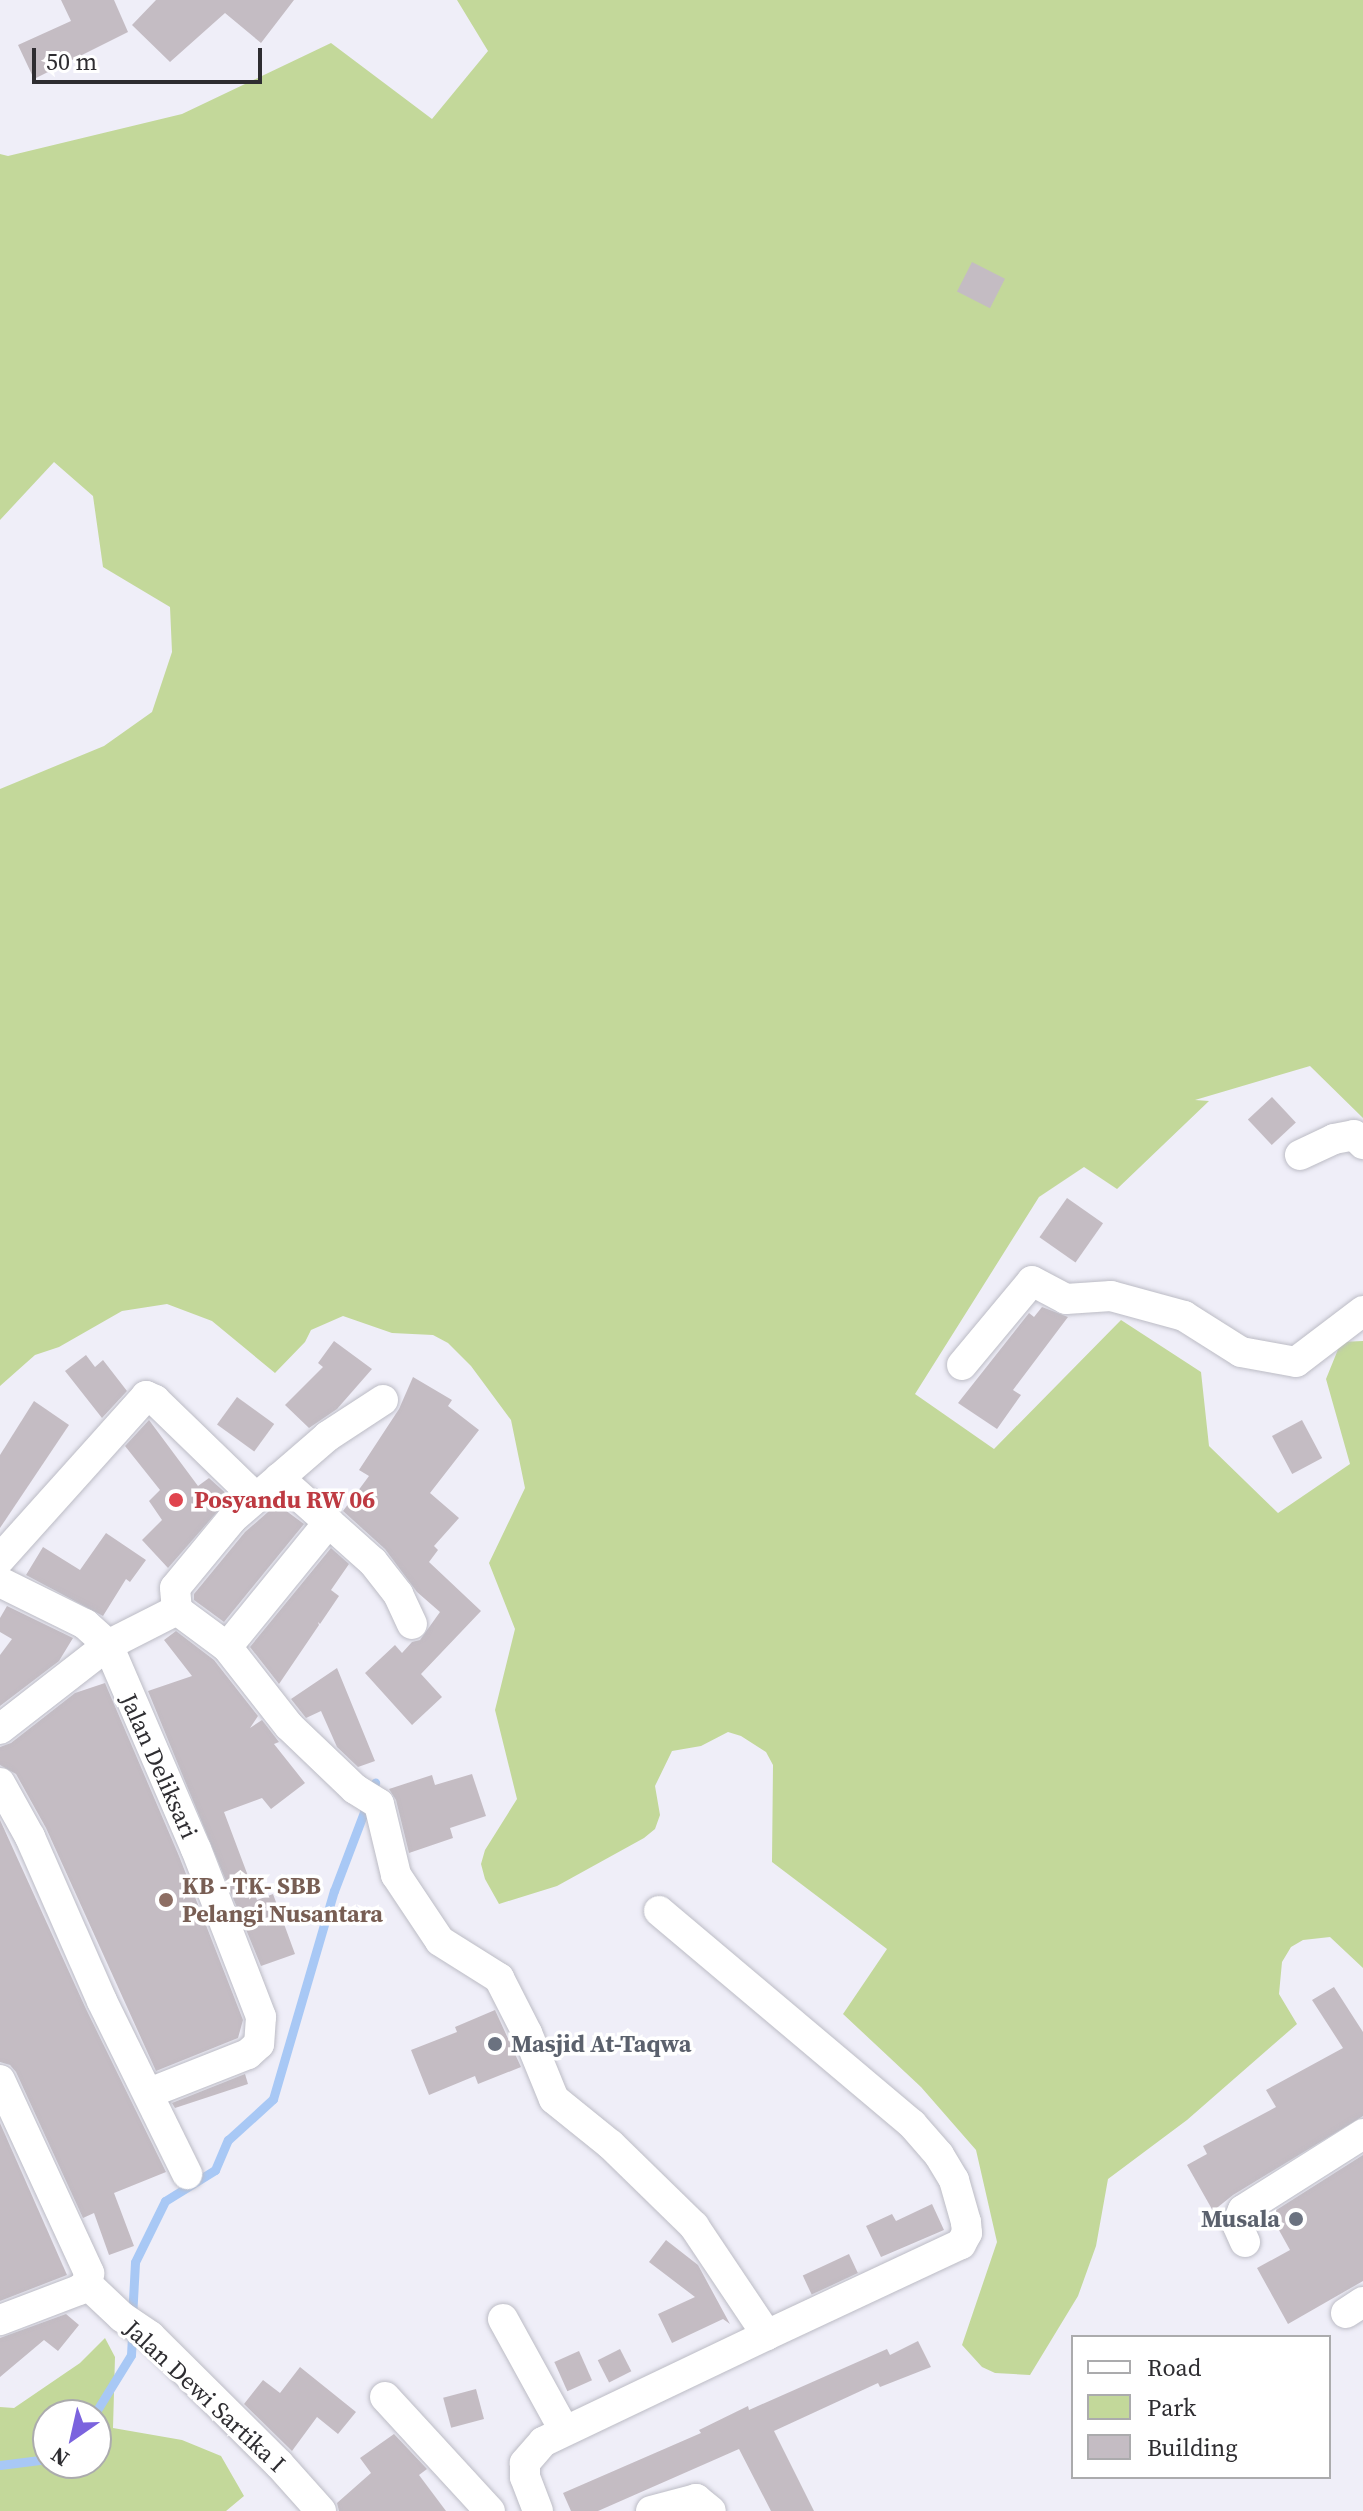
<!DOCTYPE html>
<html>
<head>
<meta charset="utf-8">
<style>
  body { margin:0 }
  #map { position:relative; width:1363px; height:2511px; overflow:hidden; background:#efeef8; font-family:"Source Serif 4",serif }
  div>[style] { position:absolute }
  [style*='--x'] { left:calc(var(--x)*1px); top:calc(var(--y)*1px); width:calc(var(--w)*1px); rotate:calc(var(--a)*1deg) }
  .green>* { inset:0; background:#c3d89a }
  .stream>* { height:9px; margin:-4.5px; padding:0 4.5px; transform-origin:4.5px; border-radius:4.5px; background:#a8c8f5 }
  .building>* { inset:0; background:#c4bcc3; transform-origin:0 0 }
  .roads { filter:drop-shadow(0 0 2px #bcbcc5) drop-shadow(0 0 2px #bcbcc5) }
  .minor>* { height:30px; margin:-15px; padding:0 15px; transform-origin:15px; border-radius:15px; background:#fff }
  .dots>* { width:22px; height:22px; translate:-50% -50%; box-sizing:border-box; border:4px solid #fff; border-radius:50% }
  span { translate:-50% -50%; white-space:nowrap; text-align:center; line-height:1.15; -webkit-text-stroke:7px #fff; paint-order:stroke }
  .health-label { font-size:24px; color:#be3a42; font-weight:700 }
  .left { translate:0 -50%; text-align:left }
  .street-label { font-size:24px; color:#2e2d31 }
  .education-label { font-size:24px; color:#785e54; font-weight:700 }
  .worship-label { font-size:24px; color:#5b616d; font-weight:700 }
  .right { translate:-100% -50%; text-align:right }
  .legend { position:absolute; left:1071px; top:2335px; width:260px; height:144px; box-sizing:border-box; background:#fff; border:2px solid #ababad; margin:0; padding:10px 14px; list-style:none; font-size:24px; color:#2e2d31 }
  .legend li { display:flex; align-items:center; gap:16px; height:40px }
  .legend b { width:40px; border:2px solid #ababad }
  .north { position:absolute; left:32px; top:2399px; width:80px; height:80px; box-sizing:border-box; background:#fff; border:2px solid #ababad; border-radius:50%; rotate:214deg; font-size:22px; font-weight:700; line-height:32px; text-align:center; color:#2e2d31 }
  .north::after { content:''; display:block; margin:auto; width:28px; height:36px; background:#7b63de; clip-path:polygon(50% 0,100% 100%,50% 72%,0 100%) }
  .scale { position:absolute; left:32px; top:48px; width:230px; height:36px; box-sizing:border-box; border:4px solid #2e2d31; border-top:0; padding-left:10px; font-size:24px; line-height:28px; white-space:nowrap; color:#2e2d31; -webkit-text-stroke:6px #fff; paint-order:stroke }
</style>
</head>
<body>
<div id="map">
  <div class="green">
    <div style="clip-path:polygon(457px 0,1363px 0,1363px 1118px,1310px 1066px,1195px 1100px,1209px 1101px,1117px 1189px,1084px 1167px,1039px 1197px,915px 1394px,994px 1449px,1121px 1320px,1201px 1372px,1209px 1446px,1278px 1513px,1350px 1464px,1326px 1379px,1341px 1342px,1363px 1341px,1363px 1968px,1330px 1937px,1303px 1940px,1291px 1947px,1282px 1962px,1279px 1994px,1297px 2024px,1187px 2120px,1108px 2179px,1096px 2246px,1078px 2296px,1030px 2375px,995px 2373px,982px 2367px,962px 2345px,997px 2242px,976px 2150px,921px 2087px,843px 2014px,887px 1949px,772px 1862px,773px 1765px,766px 1752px,741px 1736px,728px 1732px,701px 1746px,672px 1751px,655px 1786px,660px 1815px,655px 1829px,644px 1838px,557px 1886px,499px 1904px,485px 1879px,481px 1864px,485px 1850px,517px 1799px,495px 1710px,515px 1629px,489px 1563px,525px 1488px,511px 1420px,471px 1366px,448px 1343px,433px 1335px,392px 1333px,343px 1316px,311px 1330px,305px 1342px,275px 1373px,212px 1321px,167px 1304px,122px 1311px,59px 1347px,35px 1355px,0 1386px,0 789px,104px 746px,152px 712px,172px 652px,170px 607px,103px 567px,93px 496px,54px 462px,0 520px,0 154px,8px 156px,182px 114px,331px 43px,432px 119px,488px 51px)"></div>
    <div style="clip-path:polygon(evenodd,105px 2338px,115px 2357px,113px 2428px,182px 2440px,221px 2456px,244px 2496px,226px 2511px,0 2511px,0 2407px,14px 2408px,80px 2363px,105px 2338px,96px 2415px,96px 2463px,48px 2463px,48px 2415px,96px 2415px)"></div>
  </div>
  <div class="stream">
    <div style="--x:132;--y:2318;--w:56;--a:-86.9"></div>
    <div style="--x:135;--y:2262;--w:68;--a:-63.8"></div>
    <div style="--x:165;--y:2201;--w:59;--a:-31.8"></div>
    <div style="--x:215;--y:2170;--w:33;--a:-67"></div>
    <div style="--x:228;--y:2140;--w:61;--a:-42.3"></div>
    <div style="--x:273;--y:2099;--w:217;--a:-73.7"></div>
    <div style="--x:334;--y:1891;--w:116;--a:-69.2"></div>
    <div style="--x:94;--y:2415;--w:70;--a:-58.3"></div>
    <div style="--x:131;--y:2355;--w:22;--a:-87"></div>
    <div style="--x:0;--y:2465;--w:48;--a:-7.1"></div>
  </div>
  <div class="building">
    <div style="clip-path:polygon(61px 0,114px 0,128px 32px,34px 79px,18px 45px,71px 21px)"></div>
    <div style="clip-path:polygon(156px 0,294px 0,261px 43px,225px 13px,170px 62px,132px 25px)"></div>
    <div style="left:972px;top:262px;width:37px;height:33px;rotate:27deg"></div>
    <div style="left:1272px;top:1097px;width:35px;height:33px;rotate:47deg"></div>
    <div style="left:1067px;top:1198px;width:44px;height:48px;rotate:35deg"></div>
    <div style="clip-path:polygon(1042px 1307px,1068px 1317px,1013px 1390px,1021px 1395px,997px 1429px,958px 1403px,1029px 1313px,1034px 1317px)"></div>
    <div style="clip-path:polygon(334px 1341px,372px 1369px,337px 1409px,309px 1428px,285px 1405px,323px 1367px,318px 1363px)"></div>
    <div style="clip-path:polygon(86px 1355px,95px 1367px,103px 1360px,127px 1391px,102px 1418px,65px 1371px)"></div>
    <div style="clip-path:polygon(413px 1377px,452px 1400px,448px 1406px,479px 1430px,430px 1493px,459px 1518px,434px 1546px,438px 1550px,429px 1562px,481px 1611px,421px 1674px,442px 1697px,412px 1725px,365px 1673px,395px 1645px,402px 1653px,412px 1642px,420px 1640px,440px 1612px,417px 1592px,385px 1549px,343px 1511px,369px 1476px,359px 1470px,399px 1409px)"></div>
    <div style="left:237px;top:1397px;width:46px;height:34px;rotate:36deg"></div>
    <div style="clip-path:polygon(34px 1401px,69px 1425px,0 1528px,0 1455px)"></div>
    <div style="clip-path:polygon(149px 1420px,198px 1486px,209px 1478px,230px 1497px,168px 1568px,142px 1540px,162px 1520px,149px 1501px,160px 1490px,125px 1446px)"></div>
    <div style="left:1302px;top:1420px;width:43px;height:34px;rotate:62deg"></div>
    <div style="clip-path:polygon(277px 1504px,304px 1524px,224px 1622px,194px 1600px,194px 1594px,245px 1532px)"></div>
    <div style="clip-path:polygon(106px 1533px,146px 1560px,130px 1582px,126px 1579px,103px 1616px,26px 1575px,43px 1547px,80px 1570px)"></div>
    <div style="clip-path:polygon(331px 1548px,349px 1564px,331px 1590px,339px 1596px,320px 1624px,318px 1622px,319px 1625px,279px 1684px,250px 1647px)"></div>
    <div style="clip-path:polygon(7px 1606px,73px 1638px,59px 1661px,0 1706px,0 1655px,12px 1639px,0 1632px,0 1618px)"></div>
    <div style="clip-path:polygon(176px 1631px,214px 1660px,258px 1716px,250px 1728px,262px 1720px,279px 1742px,274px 1744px,305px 1783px,271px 1809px,262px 1798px,224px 1812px,257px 1900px,273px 1894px,295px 1954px,261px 1966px,148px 1691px,192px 1676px,164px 1640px)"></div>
    <div style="clip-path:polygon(337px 1668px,375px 1761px,358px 1767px,337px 1747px,321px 1711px,306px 1718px,291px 1699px)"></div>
    <div style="clip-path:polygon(105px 1683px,179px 1856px,243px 2020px,238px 2038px,156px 2071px,46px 1828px,16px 1774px,0 1765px,0 1747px,11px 1743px,75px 1693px)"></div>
    <div style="clip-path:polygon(472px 1774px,486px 1816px,450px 1828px,453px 1838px,409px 1853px,396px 1800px,389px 1789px,432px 1775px,435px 1785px)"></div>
    <div style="clip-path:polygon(0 1820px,86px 2009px,166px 2172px,114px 2193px,134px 2246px,109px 2255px,94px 2213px,83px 2218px,16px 2072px,10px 2065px,0 2062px)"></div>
    <div style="clip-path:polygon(1334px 1987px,1363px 2032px,1363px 2116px,1233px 2195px,1213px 2211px,1187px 2165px,1207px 2154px,1203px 2146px,1276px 2107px,1266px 2090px,1343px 2048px,1312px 2000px)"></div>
    <div style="clip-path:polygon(495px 2010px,521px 2067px,478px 2084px,475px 2076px,429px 2095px,411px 2050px,457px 2032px,455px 2027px)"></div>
    <div style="clip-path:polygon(245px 2074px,248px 2084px,175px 2108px,172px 2103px)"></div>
    <div style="clip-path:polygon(0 2123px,67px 2275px,0 2301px)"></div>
    <div style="clip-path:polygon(1363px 2155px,1363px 2281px,1288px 2324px,1257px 2268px,1290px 2250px,1270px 2214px)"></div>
    <div style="clip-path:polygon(932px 2204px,944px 2230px,881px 2257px,866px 2226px,892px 2214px,896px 2221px)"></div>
    <div style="clip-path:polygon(666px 2240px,698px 2265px,730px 2324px,723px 2319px,672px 2343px,658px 2314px,695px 2297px,649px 2262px)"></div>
    <div style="left:849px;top:2254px;width:21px;height:51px;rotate:65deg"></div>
    <div style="clip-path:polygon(66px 2314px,79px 2325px,58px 2351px,44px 2340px,0 2377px,0 2338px)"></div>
    <div style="clip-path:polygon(918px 2341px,931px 2367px,880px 2387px,878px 2383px,774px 2431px,814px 2511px,771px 2511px,739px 2449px,598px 2511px,571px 2511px,563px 2493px,701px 2433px,699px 2430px,748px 2406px,749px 2410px,887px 2349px,890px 2355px)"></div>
    <div style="left:620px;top:2349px;width:25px;height:25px;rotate:63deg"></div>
    <div style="left:579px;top:2351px;width:32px;height:27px;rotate:66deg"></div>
    <div style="clip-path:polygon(300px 2367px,356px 2412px,338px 2434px,317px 2417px,292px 2451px,244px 2404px,263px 2380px,280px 2393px)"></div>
    <div style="left:476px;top:2389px;width:31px;height:34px;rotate:75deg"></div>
    <div style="clip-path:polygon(394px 2434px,427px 2469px,419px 2475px,446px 2511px,339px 2511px,337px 2503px,371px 2473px,360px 2458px)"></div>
  </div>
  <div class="roads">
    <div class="minor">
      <div style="--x:1300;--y:1155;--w:38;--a:-25"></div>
      <div style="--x:1334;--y:1139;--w:20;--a:-11"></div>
      <div style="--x:1354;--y:1135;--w:13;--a:45"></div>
      <div style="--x:962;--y:1365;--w:109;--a:-50.2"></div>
      <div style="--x:1032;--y:1281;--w:38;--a:28"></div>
      <div style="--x:1066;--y:1299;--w:45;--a:-3.8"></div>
      <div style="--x:1111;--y:1296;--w:76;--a:15.3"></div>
      <div style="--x:1184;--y:1316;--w:67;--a:32.3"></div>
      <div style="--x:1241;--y:1352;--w:56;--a:10.3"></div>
      <div style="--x:1296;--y:1362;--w:84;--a:-37.3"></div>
      <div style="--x:383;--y:1400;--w:66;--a:146.8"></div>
      <div style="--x:328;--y:1436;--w:127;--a:139.2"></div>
      <div style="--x:232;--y:1519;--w:89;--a:129.6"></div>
      <div style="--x:175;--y:1588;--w:22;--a:85"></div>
      <div style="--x:177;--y:1610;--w:62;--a:36.5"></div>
      <div style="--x:227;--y:1647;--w:100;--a:51.9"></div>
      <div style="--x:289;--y:1726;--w:91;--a:43.7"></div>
      <div style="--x:355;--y:1789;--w:28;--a:32"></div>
      <div style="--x:379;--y:1804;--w:73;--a:76.5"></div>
      <div style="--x:396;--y:1875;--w:79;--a:56.3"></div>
      <div style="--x:440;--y:1941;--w:70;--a:32.1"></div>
      <div style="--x:499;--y:1978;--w:62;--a:63"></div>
      <div style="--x:527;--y:2033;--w:71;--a:67.8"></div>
      <div style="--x:554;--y:2099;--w:73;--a:38.9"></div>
      <div style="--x:611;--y:2145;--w:116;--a:44.3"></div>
      <div style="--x:694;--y:2226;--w:131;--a:56.2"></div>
      <div style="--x:767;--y:2335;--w:248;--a:154.5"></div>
      <div style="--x:543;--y:2442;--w:28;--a:131"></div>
      <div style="--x:525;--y:2463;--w:14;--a:90"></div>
      <div style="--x:525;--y:2477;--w:36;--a:69"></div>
      <div style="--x:279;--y:1478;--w:126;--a:41.8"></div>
      <div style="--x:373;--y:1562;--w:41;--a:52"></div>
      <div style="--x:398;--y:1594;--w:33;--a:65"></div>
      <div style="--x:0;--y:1559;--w:219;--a:-48.1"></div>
      <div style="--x:146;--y:1396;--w:10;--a:24"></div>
      <div style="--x:155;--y:1400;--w:141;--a:44.1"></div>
      <div style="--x:0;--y:1582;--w:95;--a:26.3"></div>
      <div style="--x:85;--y:1624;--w:31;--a:42"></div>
      <div style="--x:108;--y:1645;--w:222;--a:66.7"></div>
      <div style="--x:196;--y:1849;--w:180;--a:68.8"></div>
      <div style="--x:261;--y:2017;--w:27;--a:94"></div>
      <div style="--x:259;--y:2044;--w:15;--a:138"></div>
      <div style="--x:248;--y:2054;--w:106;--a:158.5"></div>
      <div style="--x:227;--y:1647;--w:161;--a:-50.8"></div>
      <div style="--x:0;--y:1729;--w:137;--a:-37.9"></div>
      <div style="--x:108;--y:1645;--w:77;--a:-26.9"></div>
      <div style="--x:0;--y:1783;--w:62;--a:60.9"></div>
      <div style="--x:30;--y:1837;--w:179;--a:66.3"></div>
      <div style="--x:102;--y:2001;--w:193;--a:63.8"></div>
      <div style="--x:659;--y:1911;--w:331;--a:40.1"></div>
      <div style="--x:912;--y:2124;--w:41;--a:48.9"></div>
      <div style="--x:939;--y:2155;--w:29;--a:59"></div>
      <div style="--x:954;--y:2180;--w:44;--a:74.1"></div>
      <div style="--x:966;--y:2222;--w:11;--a:85"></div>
      <div style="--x:967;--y:2233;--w:13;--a:119"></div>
      <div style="--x:961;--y:2244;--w:214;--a:154.9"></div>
      <div style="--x:0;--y:2080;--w:213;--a:65.2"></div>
      <div style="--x:89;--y:2273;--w:11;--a:100"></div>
      <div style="--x:87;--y:2284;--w:10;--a:143"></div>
      <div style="--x:79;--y:2290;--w:85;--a:159.2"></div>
      <div style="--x:1245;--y:2242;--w:20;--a:-114"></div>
      <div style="--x:1237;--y:2224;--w:15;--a:-67"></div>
      <div style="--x:1243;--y:2210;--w:142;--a:-32.3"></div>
      <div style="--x:87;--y:2284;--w:48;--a:43.3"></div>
      <div style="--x:122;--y:2317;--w:34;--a:34"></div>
      <div style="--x:150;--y:2336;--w:182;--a:44.8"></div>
      <div style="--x:279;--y:2464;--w:63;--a:48.2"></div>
      <div style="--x:1346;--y:2313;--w:20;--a:-33"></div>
      <div style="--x:503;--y:2319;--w:127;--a:61.2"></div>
      <div style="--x:385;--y:2397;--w:155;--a:47.4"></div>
      <div style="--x:651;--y:2511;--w:47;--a:-14.9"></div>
      <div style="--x:696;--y:2499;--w:19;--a:39"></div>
    </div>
  </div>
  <div class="dots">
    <div style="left:176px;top:1500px;background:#e0444e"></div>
    <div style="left:166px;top:1900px;background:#8d6e63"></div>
    <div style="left:495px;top:2044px;background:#6b7280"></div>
    <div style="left:1296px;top:2219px;background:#6b7280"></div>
  </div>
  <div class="health-label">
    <span class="left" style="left:194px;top:1500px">Posyandu RW 06</span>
  </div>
  <div class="street-label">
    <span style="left:159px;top:1766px;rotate:66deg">Jalan Deliksari</span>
    <span style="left:205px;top:2396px;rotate:43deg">Jalan Dewi Sartika I</span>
  </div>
  <div class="education-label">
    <span class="left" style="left:182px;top:1900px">KB - TK- SBB<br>Pelangi Nusantara</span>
  </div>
  <div class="worship-label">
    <span class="left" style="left:511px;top:2044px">Masjid At-Taqwa</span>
    <span class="right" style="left:1280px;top:2219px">Musala</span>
  </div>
  <ul class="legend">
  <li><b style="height:10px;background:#fff"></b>Road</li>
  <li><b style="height:22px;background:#c3d89a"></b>Park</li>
  <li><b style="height:22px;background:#c4bcc3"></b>Building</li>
  </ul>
  <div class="north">N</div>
  <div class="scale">50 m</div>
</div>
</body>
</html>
